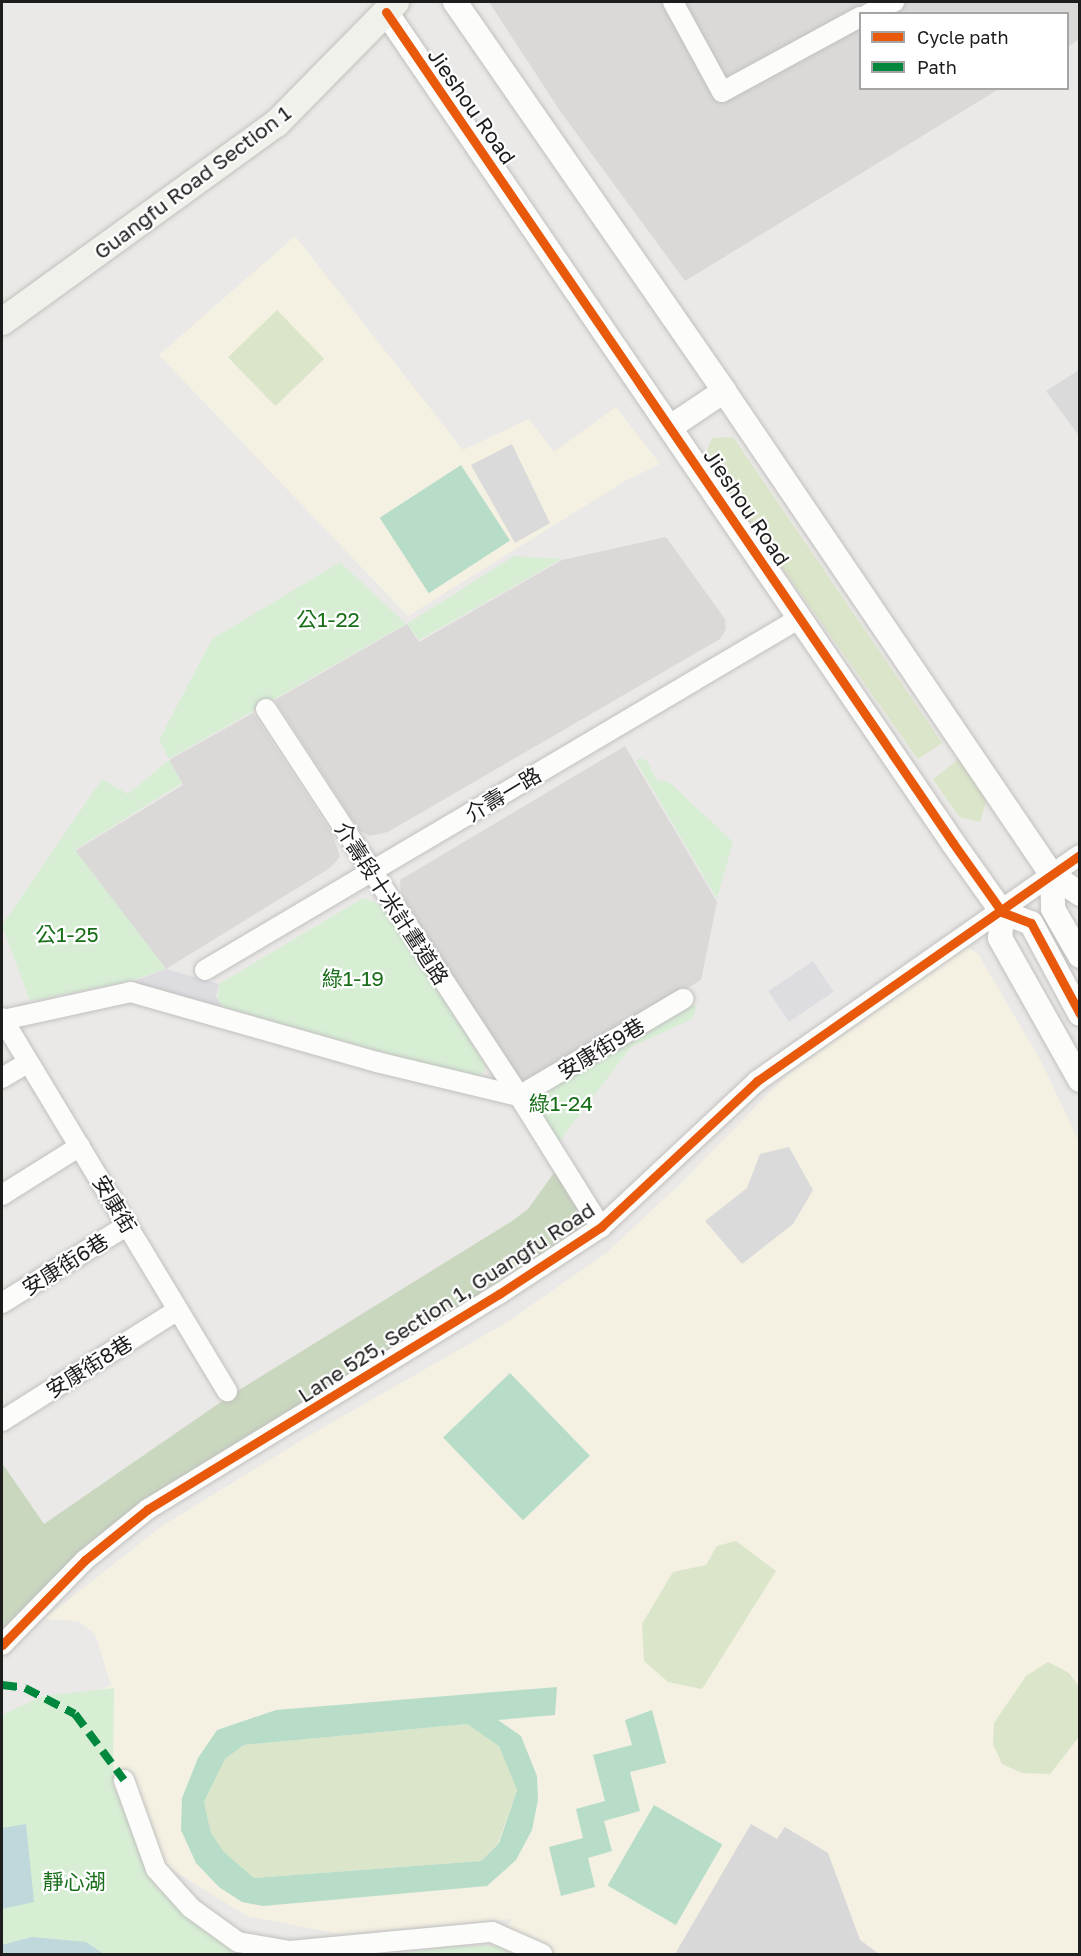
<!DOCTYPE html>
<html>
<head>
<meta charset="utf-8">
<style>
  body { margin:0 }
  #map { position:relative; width:1081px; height:1956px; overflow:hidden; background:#ebe9e7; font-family:"Golos Text","Noto Sans TC",sans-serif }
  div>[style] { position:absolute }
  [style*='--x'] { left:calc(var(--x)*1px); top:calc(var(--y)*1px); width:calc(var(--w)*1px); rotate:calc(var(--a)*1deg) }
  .residential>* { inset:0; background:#dad9d8 }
  .education>* { inset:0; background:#f4f1e3 }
  .religious>* { inset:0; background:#d9d8d8 }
  .grass>* { inset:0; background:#dae5c9; transform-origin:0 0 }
  .forest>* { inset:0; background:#c9d7bf }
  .park>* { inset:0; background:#d7eed5 }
  .pitch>* { inset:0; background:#b7ddc9; transform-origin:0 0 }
  .parking>* { inset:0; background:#dbdada }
  .plaza>* { inset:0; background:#dddde1; transform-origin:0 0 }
  .water>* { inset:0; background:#bed8db }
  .roads { filter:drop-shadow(0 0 2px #c1c0bf) drop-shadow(0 0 2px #c1c0bf) }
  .minor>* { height:20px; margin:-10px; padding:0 10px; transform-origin:10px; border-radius:10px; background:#fcfcfb }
  .tertiary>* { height:24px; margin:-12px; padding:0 12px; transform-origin:12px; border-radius:12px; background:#fcfcfb }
  .secondary>* { height:27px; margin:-13.5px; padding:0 13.5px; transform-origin:13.5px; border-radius:13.5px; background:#f1f1eb }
  .quiet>* { height:8px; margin-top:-4px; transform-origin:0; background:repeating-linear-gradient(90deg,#00873e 0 15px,transparent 0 23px) }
  .cycleway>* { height:9px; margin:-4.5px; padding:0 4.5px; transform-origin:4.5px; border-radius:4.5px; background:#e8590c }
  span { translate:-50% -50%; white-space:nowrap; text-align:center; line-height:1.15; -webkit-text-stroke:4.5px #fff; paint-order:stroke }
  .street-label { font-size:21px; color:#1d1d1d }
  .park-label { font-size:21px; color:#196e19 }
  .frame { position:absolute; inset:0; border:3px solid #1d1d1d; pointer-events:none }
  .legend { position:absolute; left:859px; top:12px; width:210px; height:78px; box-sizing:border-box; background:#fff; border:2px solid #a5a5a5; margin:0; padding:8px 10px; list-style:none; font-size:18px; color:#1d1d1d }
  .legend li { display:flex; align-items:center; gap:12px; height:30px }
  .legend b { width:30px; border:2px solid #a5a5a5 }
</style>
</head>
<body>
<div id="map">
  <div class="residential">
    <div style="clip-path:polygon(489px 2px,1079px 2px,1079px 39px,1068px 47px,1068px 14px,860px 14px,860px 88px,999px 89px,685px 281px,560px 111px)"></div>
    <div style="clip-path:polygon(666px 537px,725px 619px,726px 629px,720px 639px,388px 832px,370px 836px,360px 831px,275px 700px,407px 624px,419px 642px,562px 560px)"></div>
    <div style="clip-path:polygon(253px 713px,333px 835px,340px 857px,330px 868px,166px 969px,75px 851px,183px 785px,169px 760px)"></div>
    <div style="clip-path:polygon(625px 746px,717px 902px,701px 980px,531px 1083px,519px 1081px,401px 894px,400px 880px)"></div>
  </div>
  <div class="education">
    <div style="clip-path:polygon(295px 236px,463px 450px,529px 419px,554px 452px,616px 407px,660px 464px,625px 481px,408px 616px,159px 355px)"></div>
    <div style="clip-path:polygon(967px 947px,978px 954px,1041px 1061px,1079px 1142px,1079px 1954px,879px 1954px,860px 1940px,828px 1853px,784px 1827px,777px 1839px,751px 1825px,675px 1954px,489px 1954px,512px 1919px,340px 1934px,247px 1916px,163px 1864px,51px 1714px,111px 1685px,95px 1634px,78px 1621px,44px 1619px,162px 1526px,305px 1438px,504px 1324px,605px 1254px,680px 1184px,787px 1075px)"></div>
  </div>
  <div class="religious">
    <div style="clip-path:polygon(751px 1824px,777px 1839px,785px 1827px,828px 1853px,860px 1940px,879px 1954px,675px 1954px)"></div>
  </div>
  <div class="grass">
    <div style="left:277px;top:310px;width:68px;height:68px;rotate:46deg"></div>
    <div style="clip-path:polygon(733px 437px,942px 743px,918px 759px,704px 457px,712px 438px)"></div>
    <div style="clip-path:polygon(959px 759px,987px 798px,980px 822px,959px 817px,933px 779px)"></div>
    <div style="clip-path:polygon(736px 1541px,776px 1571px,702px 1689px,668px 1682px,644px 1661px,642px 1624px,673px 1572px,706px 1565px,717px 1546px)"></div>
    <div style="clip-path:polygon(1048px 1662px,1069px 1673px,1079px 1687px,1079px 1737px,1050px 1774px,1022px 1773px,1002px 1764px,993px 1744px,994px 1723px,1026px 1676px)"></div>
    <div style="clip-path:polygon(467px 1724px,499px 1745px,517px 1790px,498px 1843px,481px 1861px,254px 1878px,224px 1852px,211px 1833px,204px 1802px,225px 1759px,244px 1745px)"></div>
  </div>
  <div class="forest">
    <div style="clip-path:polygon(556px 1170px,594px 1224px,257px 1436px,2px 1634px,2px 1463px,44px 1524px,231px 1395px,512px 1221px,528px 1209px)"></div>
  </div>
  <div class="park">
    <div style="clip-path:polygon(514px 556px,562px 559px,419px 640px,407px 624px)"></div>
    <div style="clip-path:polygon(340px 562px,406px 624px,169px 759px,159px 740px,212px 639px)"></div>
    <div style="clip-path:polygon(640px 758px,647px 761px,657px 780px,670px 783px,733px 842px,717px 899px,636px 761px)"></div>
    <div style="clip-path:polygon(169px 760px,182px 783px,75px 850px,166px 969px,130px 981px,30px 1001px,2px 925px,102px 779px,128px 794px)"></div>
    <div style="clip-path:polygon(363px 898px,382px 905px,481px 1057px,486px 1068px,478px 1079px,222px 1007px,218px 1002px,219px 984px)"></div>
    <div style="clip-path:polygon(690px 1004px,697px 1007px,692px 1019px,631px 1047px,558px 1143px,535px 1104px,537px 1093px)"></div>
    <div style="clip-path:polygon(114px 1688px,113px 1784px,156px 1888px,249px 1951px,271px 1954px,2px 1954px,2px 1715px,43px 1696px)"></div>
    <div style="clip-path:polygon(451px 1946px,498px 1946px,513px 1954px,398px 1954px)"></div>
  </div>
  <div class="pitch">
    <div style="left:461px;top:465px;width:90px;height:97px;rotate:57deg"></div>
    <div style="left:510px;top:1373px;width:115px;height:93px;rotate:46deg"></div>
    <div style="clip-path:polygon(evenodd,557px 1687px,555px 1715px,498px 1720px,521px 1736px,537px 1776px,538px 1800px,532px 1830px,516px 1860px,487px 1886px,263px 1906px,242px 1902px,219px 1887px,196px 1863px,181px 1830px,182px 1798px,198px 1758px,217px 1730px,276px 1710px,557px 1687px,467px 1724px,499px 1746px,517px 1790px,499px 1843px,481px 1861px,254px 1878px,224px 1852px,211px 1833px,204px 1802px,225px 1759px,244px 1745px,467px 1724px)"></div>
    <div style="clip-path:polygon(652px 1710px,666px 1763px,630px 1772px,640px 1811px,604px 1821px,612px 1851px,588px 1858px,595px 1887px,561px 1896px,549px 1847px,583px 1838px,576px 1809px,605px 1801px,593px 1755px,632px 1745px,625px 1720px)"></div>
    <div style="left:654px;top:1805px;width:79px;height:93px;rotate:30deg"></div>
  </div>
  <div class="parking">
    <div style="clip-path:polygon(1079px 370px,1079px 436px,1046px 391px)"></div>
    <div style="clip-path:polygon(512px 444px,550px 523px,515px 543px,471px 465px)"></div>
    <div style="clip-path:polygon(789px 1147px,813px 1190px,793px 1224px,742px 1264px,705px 1221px,747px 1188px,760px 1154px)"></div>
  </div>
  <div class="plaza">
    <div style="left:813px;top:961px;width:37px;height:54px;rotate:56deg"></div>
    <div style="clip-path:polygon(166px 969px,219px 984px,216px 996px,222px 1007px,131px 982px)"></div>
  </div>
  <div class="water">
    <div style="clip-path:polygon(26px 1824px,34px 1902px,2px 1909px,2px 1828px)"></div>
    <div style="clip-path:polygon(32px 1937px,86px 1942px,104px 1954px,2px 1954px,2px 1945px)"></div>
  </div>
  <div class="roads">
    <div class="minor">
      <div style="--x:673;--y:2;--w:102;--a:61.4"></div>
      <div style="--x:722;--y:92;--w:157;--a:-28.5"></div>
      <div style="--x:868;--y:14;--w:29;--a:-25"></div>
      <div style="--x:266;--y:709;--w:462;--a:56.8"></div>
      <div style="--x:519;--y:1096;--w:191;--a:-30.6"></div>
      <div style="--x:205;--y:970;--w:691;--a:-30.61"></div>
      <div style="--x:2;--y:1018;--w:436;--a:58.9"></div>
      <div style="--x:3;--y:1020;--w:131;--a:-12.3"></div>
      <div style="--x:131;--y:992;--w:256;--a:15.9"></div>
      <div style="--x:377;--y:1062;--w:146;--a:13.5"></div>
      <div style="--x:519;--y:1096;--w:155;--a:58"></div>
      <div style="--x:2;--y:1078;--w:29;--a:-31"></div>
      <div style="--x:2;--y:1195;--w:92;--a:-32.1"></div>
      <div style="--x:2;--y:1303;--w:148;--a:-31.8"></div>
      <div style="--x:2;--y:1421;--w:206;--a:-32.3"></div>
      <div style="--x:2;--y:1645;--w:119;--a:-45.7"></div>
      <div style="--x:85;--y:1560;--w:81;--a:-39"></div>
      <div style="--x:148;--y:1509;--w:412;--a:-31.5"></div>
      <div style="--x:499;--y:1294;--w:122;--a:-33.3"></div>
      <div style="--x:601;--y:1227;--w:214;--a:-43.1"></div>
      <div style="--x:757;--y:1081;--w:394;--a:-35"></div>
      <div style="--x:124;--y:1780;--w:95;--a:70.2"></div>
      <div style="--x:156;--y:1869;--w:52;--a:48.1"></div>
      <div style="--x:191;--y:1908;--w:58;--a:35.9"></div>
      <div style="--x:238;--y:1942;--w:53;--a:9.8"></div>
      <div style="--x:290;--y:1951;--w:203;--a:-5.4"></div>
      <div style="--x:492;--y:1932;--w:55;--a:23.7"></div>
    </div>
    <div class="tertiary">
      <div style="--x:455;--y:2;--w:473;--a:55.3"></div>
      <div style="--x:724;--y:391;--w:585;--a:55.88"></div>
      <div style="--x:1052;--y:875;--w:34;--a:34"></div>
      <div style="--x:386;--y:12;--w:1006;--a:55.69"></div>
      <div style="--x:953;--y:843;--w:85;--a:54.6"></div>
      <div style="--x:1002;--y:912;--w:31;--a:21"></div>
      <div style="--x:1031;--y:923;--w:103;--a:61.7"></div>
      <div style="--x:672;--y:426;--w:63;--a:-33.9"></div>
      <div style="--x:1052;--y:875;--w:34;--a:88"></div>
      <div style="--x:1053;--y:909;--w:54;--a:60.1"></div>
      <div style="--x:1002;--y:912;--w:26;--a:94"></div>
      <div style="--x:1000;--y:938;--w:163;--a:60.6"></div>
    </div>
    <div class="secondary">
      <div style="--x:2;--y:321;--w:338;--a:-35.9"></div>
      <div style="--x:276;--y:123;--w:170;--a:-45.5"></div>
    </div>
  </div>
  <div class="quiet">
    <div style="--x:2;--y:1685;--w:23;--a:7"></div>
    <div style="--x:25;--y:1688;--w:56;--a:27.5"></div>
    <div style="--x:75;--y:1714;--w:82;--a:53.4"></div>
  </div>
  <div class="cycleway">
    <div style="--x:386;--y:12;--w:1006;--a:55.69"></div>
    <div style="--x:953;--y:843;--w:85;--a:54.6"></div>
    <div style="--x:1002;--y:912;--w:31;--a:21"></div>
    <div style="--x:1031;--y:923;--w:103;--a:61.7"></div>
    <div style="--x:2;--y:1645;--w:119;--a:-45.7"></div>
    <div style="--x:85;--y:1560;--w:81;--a:-39"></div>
    <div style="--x:148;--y:1509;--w:412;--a:-31.5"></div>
    <div style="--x:499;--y:1294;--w:122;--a:-33.3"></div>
    <div style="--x:601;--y:1227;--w:214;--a:-43.1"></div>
    <div style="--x:757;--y:1081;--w:394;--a:-35"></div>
  </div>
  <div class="street-label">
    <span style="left:472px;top:106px;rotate:55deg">Jieshou Road</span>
    <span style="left:192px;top:182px;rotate:-37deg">Guangfu Road Section 1</span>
    <span style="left:747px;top:507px;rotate:56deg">Jieshou Road</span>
    <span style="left:503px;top:794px;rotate:-31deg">介壽一路</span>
    <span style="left:392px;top:903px;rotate:57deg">介壽段十米計畫道路</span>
    <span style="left:601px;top:1048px;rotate:-31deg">安康街9巷</span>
    <span style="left:115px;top:1204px;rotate:59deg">安康街</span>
    <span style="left:65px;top:1264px;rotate:-32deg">安康街6巷</span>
    <span style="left:446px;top:1302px;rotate:-33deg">Lane 525, Section 1, Guangfu Road</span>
    <span style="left:89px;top:1366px;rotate:-32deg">安康街8巷</span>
  </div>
  <div class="park-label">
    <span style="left:328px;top:619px">公1-22</span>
    <span style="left:67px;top:934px">公1-25</span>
    <span style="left:353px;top:978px">綠1-19</span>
    <span style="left:561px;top:1103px">綠1-24</span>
    <span style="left:74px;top:1881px">靜心湖</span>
  </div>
  <div class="frame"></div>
  <ul class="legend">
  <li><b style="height:8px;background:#e8590c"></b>Cycle path</li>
  <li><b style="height:8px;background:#00873e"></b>Path</li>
  </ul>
</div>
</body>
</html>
